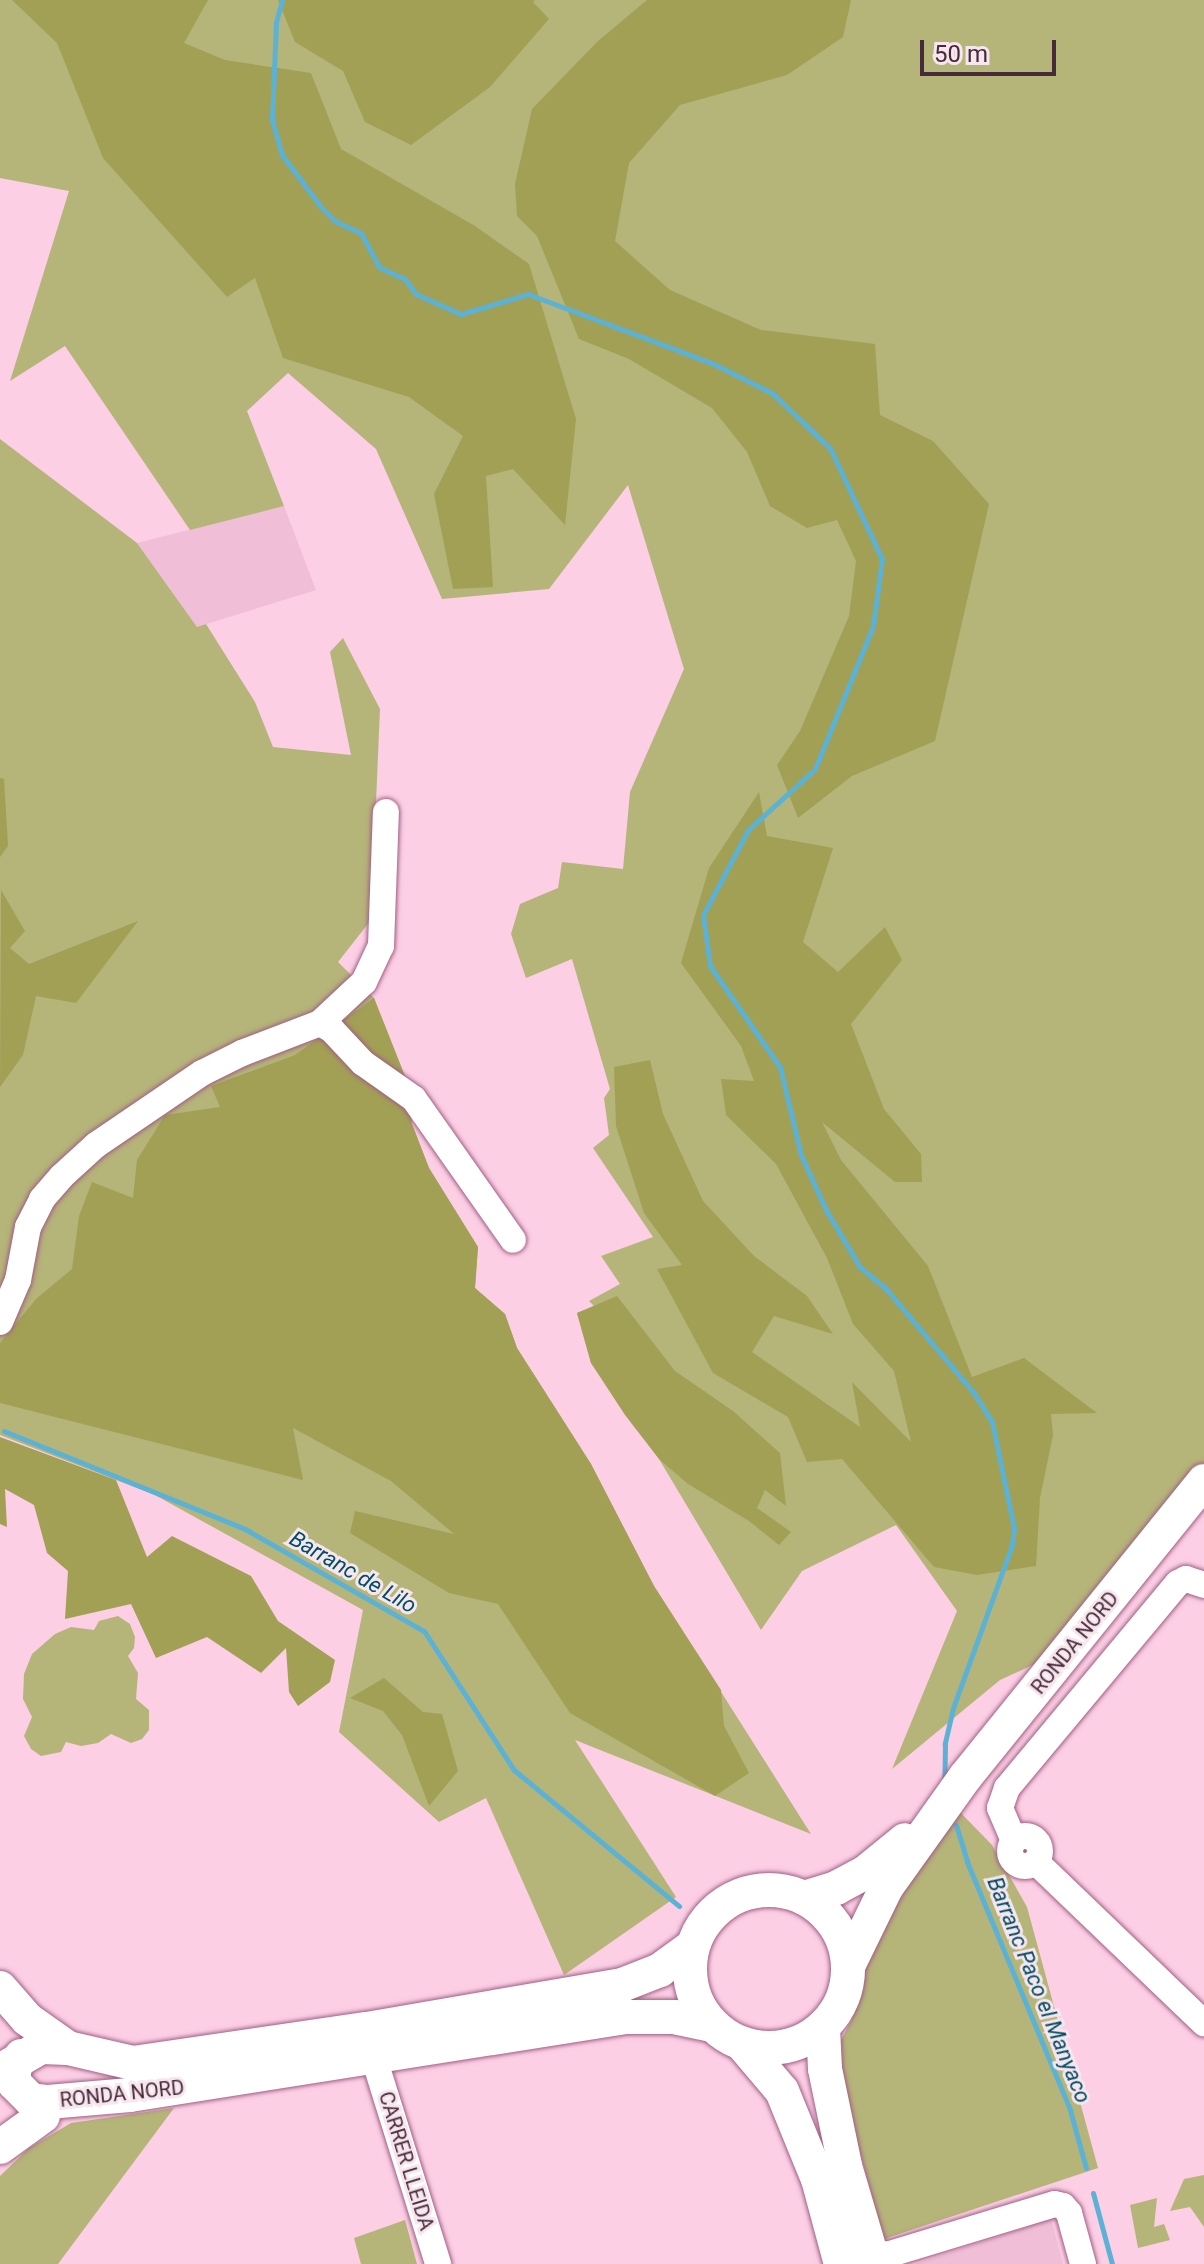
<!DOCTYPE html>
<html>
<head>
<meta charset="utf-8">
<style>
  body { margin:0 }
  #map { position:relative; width:1204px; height:2264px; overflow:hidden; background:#fccfe5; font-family:Roboto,sans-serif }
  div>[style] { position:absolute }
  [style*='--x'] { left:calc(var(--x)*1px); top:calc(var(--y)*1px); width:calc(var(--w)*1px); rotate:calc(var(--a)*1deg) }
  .built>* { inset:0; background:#f0bfd7 }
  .green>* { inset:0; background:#b5b479 }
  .forest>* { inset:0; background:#a2a055 }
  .stream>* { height:5px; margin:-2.5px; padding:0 2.5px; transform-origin:2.5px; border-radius:2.5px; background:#5cb2d5 }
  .roads { filter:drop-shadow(0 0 2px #a25f83) drop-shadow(0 0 2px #a25f83) }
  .minor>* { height:26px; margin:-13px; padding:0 13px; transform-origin:13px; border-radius:13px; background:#fff }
  .minor>.ring { margin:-13px; padding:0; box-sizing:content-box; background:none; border:26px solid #fff; border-radius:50% }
  .major>* { height:34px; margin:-17px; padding:0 17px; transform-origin:17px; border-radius:17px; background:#fff }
  .major>.ring { margin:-17px; padding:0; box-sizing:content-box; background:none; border:34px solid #fff; border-radius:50% }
  span { translate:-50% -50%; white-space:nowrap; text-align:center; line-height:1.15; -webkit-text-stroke:6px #f6e6ed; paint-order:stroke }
  .street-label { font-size:20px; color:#472a39 }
  .water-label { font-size:22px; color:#004d65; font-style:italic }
  .scale { position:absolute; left:920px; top:40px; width:136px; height:36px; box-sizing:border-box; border:4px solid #472a39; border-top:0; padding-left:10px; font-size:24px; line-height:28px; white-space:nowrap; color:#472a39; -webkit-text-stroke:6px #f6e6ed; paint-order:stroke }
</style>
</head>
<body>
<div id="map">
  <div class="built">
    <div style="clip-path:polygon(284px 506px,316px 590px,197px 627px,137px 543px)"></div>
    <div style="clip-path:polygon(1051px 2219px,1063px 2264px,915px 2264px)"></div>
  </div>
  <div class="green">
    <div style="clip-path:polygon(0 0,1204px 0,1204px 1466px,1050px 1657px,1000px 1680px,892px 1769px,957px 1611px,896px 1525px,802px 1571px,761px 1630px,659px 1459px,591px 1363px,577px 1313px,594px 1306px,589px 1301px,620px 1284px,601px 1256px,653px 1237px,593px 1148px,609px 1135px,604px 1098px,610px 1089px,572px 959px,526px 978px,511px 934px,520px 904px,558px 888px,562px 862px,623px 869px,630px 792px,684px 669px,628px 485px,549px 589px,442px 599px,376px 449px,288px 373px,247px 411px,284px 506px,190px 530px,65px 346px,10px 381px,69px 191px,0 178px)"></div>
    <div style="clip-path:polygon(0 439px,137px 543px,197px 627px,206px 624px,255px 702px,273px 747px,351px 755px,330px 652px,343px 638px,380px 709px,371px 920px,338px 962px,374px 998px,405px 1076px,412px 1124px,429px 1168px,478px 1247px,475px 1288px,505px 1314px,517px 1348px,591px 1464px,654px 1586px,811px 1834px,575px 1740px,676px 1897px,564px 1975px,486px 1798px,439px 1822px,339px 1732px,363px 1610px,155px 1495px,0 1435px)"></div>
    <div style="clip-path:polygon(118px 1616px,130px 1624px,135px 1637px,134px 1648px,128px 1656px,138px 1673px,136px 1699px,149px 1710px,149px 1730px,142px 1739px,131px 1743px,111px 1734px,98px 1743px,81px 1746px,66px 1742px,61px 1752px,41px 1756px,31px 1749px,24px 1736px,32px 1717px,23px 1699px,24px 1674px,32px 1654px,55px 1634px,71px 1627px,94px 1630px,99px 1621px)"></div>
    <div style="clip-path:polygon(958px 1810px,992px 1845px,1027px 1907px,1098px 2168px,884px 2239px,844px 2096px,840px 2042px,851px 2021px,864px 1980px,867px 1946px)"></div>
    <div style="clip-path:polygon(174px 2108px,58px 2264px,0 2264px,0 2176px,29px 2148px,71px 2123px)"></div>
    <div style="clip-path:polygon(1204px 2175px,1204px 2227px,1190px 2207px,1170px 2211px,1184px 2179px)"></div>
    <div style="clip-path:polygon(1157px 2198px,1154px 2227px,1164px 2224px,1170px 2240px,1138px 2248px,1130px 2205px)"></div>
    <div style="clip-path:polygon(405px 2220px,417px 2264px,361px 2264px,354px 2238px)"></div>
  </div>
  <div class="forest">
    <div style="clip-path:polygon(12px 0,208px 0,184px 43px,225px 60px,311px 73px,341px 149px,475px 226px,529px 264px,576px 419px,565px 525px,513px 469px,486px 476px,493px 587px,453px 589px,434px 494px,463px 436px,409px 397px,283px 358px,255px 278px,227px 297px,103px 158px,57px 43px)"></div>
    <div style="clip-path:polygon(278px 0,535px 0,533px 2px,549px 19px,490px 87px,411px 145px,365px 122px,343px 71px,295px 42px)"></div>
    <div style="clip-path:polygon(647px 0,851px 0,843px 37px,787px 75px,680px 105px,629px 163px,615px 241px,670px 290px,761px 330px,875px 344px,880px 415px,933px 441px,989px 504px,935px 741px,852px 776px,798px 818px,777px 765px,800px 731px,849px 616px,856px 561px,837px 520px,807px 528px,770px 506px,747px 452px,712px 408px,629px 359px,579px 339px,537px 236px,517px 216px,515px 184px,532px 109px,598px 41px)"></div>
    <div style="clip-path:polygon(0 778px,4px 779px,8px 846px,0 857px)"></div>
    <div style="clip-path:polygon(759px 792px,767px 836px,833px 848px,803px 942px,838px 972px,885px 927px,902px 960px,851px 1024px,884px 1109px,921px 1154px,922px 1182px,895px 1182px,822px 1122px,841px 1160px,928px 1266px,972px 1377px,1024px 1358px,1097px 1413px,1051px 1414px,1053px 1435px,1040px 1498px,1036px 1566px,977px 1575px,934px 1567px,842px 1459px,807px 1462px,788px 1417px,713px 1373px,657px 1269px,682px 1265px,644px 1213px,616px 1126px,614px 1067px,650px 1060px,663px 1114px,703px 1201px,754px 1256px,807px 1296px,833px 1334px,774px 1316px,752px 1352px,860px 1427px,852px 1382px,911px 1442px,894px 1371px,853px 1324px,827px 1258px,776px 1164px,726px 1115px,721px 1079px,754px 1081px,741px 1046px,681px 963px,709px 868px)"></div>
    <div style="clip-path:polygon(1px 890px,25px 931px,10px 948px,29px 964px,138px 921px,76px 1003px,36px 996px,23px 1055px,0 1087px)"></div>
    <div style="clip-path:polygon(374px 998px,406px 1079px,412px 1124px,429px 1168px,478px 1247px,475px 1288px,505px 1314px,517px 1348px,591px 1464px,654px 1586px,721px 1690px,724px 1726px,749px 1773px,715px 1796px,570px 1713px,498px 1604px,449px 1593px,350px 1533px,355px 1511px,454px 1534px,391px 1481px,293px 1428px,303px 1480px,0 1403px,0 1343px,36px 1299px,72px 1269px,79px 1216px,92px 1182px,133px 1198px,137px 1160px,165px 1115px,220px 1107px,211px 1086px,295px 1055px)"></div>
    <div style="clip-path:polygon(617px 1296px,675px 1371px,733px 1411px,780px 1453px,786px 1506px,765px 1490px,757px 1508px,791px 1532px,779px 1545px,749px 1521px,688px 1484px,659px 1459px,625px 1415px,591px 1363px,577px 1313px)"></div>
    <div style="clip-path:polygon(0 1437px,116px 1480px,147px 1557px,172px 1536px,251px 1576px,278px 1621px,335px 1660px,330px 1682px,298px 1706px,289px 1692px,286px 1648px,261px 1673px,207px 1637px,156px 1658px,131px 1604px,65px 1619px,68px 1571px,47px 1553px,34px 1505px,5px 1489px,7px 1527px,0 1524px)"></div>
    <div style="clip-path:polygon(384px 1678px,423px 1712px,442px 1714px,458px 1771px,429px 1806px,402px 1735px,383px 1711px,350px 1698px)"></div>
  </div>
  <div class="stream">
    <div style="--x:282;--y:0;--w:24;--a:105"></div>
    <div style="--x:276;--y:23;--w:97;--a:92.4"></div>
    <div style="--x:272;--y:120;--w:36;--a:74"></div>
    <div style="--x:282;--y:155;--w:65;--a:53.1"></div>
    <div style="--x:321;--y:207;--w:20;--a:45"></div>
    <div style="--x:335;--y:221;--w:29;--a:25"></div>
    <div style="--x:361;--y:233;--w:38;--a:62"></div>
    <div style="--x:379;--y:267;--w:29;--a:25"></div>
    <div style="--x:405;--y:279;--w:19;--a:54"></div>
    <div style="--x:416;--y:294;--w:49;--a:24"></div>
    <div style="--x:461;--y:314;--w:70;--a:-16.6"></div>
    <div style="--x:528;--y:294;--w:197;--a:20.6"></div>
    <div style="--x:712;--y:363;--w:67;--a:26.6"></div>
    <div style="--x:772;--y:393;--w:80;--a:43.5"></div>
    <div style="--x:830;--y:448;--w:123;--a:64.9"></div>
    <div style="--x:882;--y:559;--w:68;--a:97.7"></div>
    <div style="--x:873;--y:626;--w:154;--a:112.1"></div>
    <div style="--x:815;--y:769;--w:91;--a:137.7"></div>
    <div style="--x:748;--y:830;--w:96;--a:117.9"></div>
    <div style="--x:703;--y:915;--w:51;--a:82.2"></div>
    <div style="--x:710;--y:966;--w:123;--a:55.3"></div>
    <div style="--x:780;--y:1067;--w:90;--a:76.6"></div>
    <div style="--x:801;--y:1155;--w:60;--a:65.6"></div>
    <div style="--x:826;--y:1210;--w:66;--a:59.2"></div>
    <div style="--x:860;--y:1267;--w:35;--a:40"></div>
    <div style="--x:887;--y:1290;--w:135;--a:49.8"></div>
    <div style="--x:974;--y:1393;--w:34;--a:58"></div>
    <div style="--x:992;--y:1422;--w:108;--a:78.3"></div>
    <div style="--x:1014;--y:1528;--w:17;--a:97"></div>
    <div style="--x:1012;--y:1545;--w:173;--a:109.9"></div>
    <div style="--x:953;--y:1708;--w:37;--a:103"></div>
    <div style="--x:945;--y:1744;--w:39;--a:91"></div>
    <div style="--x:4;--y:1431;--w:260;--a:22.1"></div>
    <div style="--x:245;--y:1529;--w:206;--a:29.7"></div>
    <div style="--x:424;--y:1631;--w:166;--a:57.1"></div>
    <div style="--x:514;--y:1770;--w:214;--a:39.5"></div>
    <div style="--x:956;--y:1825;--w:39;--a:73"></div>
    <div style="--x:967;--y:1862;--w:269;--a:67.4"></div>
    <div style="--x:1070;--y:2110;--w:60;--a:74.6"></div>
    <div style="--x:1093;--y:2193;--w:73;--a:75"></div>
  </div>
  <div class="roads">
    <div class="minor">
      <div style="--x:320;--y:1023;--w:14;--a:30"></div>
      <div style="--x:332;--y:1030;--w:45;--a:46.8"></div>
      <div style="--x:363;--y:1063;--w:62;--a:35.2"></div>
      <div style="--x:414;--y:1099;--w:172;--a:54.9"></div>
      <div style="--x:0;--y:1322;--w:46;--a:-66.8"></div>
      <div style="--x:18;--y:1280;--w:54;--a:-79.3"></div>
      <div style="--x:28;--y:1227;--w:31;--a:-63"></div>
      <div style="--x:42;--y:1199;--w:30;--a:-49"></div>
      <div style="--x:62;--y:1176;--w:46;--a:-42.4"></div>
      <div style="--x:96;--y:1145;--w:128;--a:-34.2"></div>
      <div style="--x:202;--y:1073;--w:45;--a:-26.6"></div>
      <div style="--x:242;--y:1053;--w:84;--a:-21"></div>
      <div style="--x:320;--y:1023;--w:60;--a:-43"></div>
      <div style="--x:364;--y:982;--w:40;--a:-65"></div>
      <div style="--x:381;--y:946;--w:134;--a:-87.9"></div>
      <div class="ring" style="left:1010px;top:1836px;width:4px;height:4px"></div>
      <div style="--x:1014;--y:1841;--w:36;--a:-113"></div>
      <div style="--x:1000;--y:1808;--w:21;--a:-71"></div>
      <div style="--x:1007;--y:1788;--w:267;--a:-50.2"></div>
      <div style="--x:1178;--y:1583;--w:9;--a:-27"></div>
      <div style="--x:1186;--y:1579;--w:19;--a:18"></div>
      <div style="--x:1036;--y:1862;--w:233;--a:43.8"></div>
      <div style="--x:374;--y:2058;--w:216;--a:72.7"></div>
      <div style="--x:871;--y:2256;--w:19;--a:-6"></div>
      <div style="--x:890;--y:2254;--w:172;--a:-16.9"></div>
      <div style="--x:1055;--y:2204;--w:8;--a:14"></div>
      <div style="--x:1063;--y:2206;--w:9;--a:49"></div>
      <div style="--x:1069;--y:2213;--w:53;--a:74.6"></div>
    </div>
    <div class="major">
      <div class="ring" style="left:690px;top:1890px;width:124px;height:124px"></div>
      <div style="--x:804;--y:1898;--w:34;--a:-17"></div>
      <div style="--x:836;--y:1888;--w:34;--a:-28"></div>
      <div style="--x:866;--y:1872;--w:50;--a:-39.4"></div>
      <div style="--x:849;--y:1964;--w:85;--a:-64"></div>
      <div style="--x:886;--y:1888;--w:138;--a:-54.5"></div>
      <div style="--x:966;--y:1776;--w:379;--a:-51.1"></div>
      <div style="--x:0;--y:1988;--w:41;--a:48.9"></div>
      <div style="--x:27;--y:2019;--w:50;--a:35.3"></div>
      <div style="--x:823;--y:2028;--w:41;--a:87.2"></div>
      <div style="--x:825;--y:2069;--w:99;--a:78.3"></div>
      <div style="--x:845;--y:2166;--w:102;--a:73.5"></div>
      <div style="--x:743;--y:2045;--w:60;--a:49.7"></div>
      <div style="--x:782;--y:2091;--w:95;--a:67.8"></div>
      <div style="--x:818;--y:2179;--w:88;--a:74.9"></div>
      <div style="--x:21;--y:2056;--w:15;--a:118"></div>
      <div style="--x:14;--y:2069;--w:14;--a:90"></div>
      <div style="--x:14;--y:2083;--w:24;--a:45"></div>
      <div style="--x:31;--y:2100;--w:17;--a:7"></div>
      <div style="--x:48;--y:2102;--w:82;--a:-4.9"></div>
      <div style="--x:130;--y:2095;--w:502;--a:-8.94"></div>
      <div style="--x:626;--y:2017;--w:48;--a:0"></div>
      <div style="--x:674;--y:2017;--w:39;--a:12"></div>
      <div style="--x:5;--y:2068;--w:42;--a:-30.3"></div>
      <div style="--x:41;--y:2047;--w:27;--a:2"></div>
      <div style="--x:68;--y:2048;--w:67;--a:13"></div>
      <div style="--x:133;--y:2063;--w:236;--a:-8.3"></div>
      <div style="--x:367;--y:2029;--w:259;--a:-9.8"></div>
      <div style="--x:622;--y:1985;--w:41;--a:-21.5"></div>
      <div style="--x:660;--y:1970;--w:39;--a:-36"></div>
      <div style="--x:0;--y:2147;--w:53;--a:-35.8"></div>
    </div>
  </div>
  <div class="street-label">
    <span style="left:1075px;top:1643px;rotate:-51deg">RONDA NORD</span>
    <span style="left:122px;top:2094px;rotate:-6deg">RONDA NORD</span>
    <span style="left:406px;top:2161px;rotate:73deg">CARRER LLEIDA</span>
  </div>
  <div class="water-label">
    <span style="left:353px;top:1572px;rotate:30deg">Barranc de Lilo</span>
    <span style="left:1039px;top:1990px;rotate:68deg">Barranc Paco el Manyaco</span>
  </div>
  <div class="scale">50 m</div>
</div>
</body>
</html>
